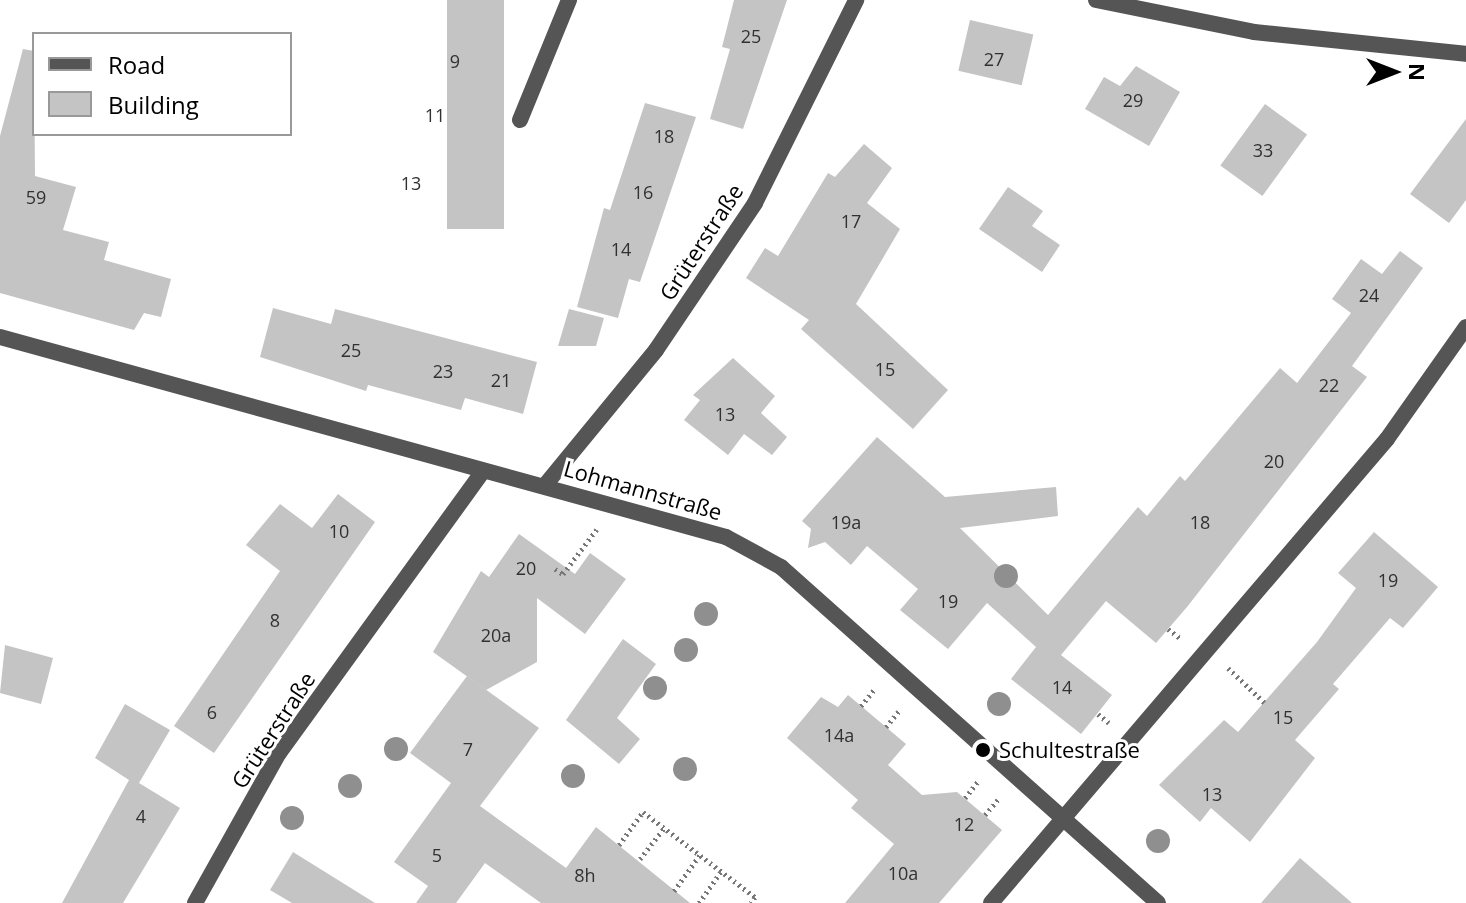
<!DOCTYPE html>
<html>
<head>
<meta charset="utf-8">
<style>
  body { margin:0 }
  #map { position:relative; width:1466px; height:903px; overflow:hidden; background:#fff; font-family:"Open Sans",sans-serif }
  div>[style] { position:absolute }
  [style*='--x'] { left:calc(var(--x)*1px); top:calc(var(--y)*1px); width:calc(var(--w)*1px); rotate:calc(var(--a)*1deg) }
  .building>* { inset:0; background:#c4c4c4; transform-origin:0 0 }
  .path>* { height:5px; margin-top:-2.5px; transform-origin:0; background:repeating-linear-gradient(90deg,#777 0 2px,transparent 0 6px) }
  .minor>* { height:16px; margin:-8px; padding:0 8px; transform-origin:8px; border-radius:8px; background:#555 }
  .trees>* { width:24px; height:24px; margin:-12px; border-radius:50%; background:#8f8f8f }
  .dots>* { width:22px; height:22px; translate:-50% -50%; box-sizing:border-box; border:4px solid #fff; border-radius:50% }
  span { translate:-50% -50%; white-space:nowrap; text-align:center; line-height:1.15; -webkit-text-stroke:6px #fff; paint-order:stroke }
  .number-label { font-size:18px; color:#313131 }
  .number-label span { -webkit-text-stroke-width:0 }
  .street-label { font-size:22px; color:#000 }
  .poi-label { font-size:22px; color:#000 }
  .left { translate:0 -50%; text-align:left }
  .legend { position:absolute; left:32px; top:32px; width:260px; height:104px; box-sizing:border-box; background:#fff; border:2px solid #999; margin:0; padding:10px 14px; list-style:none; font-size:24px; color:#000 }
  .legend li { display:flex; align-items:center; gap:16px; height:40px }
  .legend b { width:40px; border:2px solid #999 }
  .north { position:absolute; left:1354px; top:32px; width:80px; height:80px; -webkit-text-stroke:6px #fff; paint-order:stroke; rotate:90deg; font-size:22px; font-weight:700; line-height:32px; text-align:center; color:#000 }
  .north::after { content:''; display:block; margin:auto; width:28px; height:36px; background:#000; clip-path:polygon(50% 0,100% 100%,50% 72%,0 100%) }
</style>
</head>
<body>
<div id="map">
  <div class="building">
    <div style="left:447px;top:0;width:57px;height:229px"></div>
    <div style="clip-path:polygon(734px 0,787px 0,743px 129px,710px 119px,730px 49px,722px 47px)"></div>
    <div style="left:970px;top:20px;width:65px;height:52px;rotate:13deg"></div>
    <div style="clip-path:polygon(23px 49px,34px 51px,35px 176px,76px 187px,63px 230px,109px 242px,104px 260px,171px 279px,161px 317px,144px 313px,134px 330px,0 293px,0 136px)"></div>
    <div style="clip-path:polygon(1136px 66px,1180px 92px,1149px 146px,1085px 109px,1104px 77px,1120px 86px)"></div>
    <div style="clip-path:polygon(645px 103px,696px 117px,640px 282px,629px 279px,618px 318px,577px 307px,604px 208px,610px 210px)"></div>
    <div style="left:1265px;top:104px;width:52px;height:76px;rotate:36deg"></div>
    <div style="clip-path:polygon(1466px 119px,1466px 200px,1449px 223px,1410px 194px)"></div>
    <div style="clip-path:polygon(864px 144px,892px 168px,867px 203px,900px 229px,856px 304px,948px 390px,913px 429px,801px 329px,809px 320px,746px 278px,765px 248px,778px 256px,828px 173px,835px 177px)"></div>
    <div style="clip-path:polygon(1008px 187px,1043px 211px,1032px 226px,1060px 245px,1042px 272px,979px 229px)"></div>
    <div style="clip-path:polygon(1400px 251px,1423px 268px,1352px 366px,1367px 377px,1187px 607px,1156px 643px,1106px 601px,1061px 655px,1112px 695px,1081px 734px,1011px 679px,1036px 647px,987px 603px,948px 649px,900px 610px,918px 589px,867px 546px,851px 565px,825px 542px,808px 548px,811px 529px,802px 521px,877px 437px,945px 497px,1056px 487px,1058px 516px,960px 528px,1048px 615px,1138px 507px,1147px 516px,1180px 476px,1185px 481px,1280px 368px,1297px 383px,1351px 313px,1332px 299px,1361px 259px,1382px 274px)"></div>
    <div style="clip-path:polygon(273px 308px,331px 324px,335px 309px,537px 362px,523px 414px,465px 398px,461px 410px,368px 385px,366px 391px,260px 357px)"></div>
    <div style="clip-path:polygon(569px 309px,604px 318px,596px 346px,558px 346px)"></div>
    <div style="clip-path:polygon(733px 358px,775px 396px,761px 413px,787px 437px,772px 455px,744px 434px,728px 455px,684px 420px,700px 400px,693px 395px)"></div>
    <div style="clip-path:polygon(338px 494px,375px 522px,214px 753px,174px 726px,280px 571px,246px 545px,280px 504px,312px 528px)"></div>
    <div style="clip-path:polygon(1374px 532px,1438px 587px,1403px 628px,1390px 618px,1333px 684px,1339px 689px,1295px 740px,1315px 758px,1250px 842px,1211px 808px,1200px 822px,1159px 785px,1224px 720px,1238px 732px,1317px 642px,1356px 588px,1338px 573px)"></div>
    <div style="clip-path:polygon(519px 534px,575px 574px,590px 553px,626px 579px,585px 634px,537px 598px,537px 662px,486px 690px,433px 652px,481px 571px,489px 577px)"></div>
    <div style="clip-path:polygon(623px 639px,656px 664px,617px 718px,640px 739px,619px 764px,566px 720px)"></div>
    <div style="clip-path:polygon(5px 645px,53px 658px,41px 704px,0 693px)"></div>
    <div style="clip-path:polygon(467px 676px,539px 728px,480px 806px,566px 868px,596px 827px,690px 903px,541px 903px,485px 863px,456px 903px,416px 903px,428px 886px,394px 862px,451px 783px,410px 753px)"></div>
    <div style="clip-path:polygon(848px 695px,906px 744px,888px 765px,922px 795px,957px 792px,1002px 830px,939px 903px,845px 903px,894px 844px,851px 808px,858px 800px,787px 738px,821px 697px,838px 707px)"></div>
    <div style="clip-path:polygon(125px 704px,170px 730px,139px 783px,180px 808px,123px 903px,62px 903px,129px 780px,95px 758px)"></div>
    <div style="clip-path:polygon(293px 852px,375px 903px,292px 903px,270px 890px)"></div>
    <div style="clip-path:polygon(1300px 858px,1352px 903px,1261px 903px)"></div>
  </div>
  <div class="path">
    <div style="--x:555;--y:569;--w:9;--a:32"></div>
    <div style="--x:563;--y:574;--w:56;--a:-52.9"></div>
    <div style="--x:1168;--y:629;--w:15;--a:37"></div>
    <div style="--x:1228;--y:668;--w:50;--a:43.4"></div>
    <div style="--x:861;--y:706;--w:22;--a:-51"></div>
    <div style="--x:1098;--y:714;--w:14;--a:39"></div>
    <div style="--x:886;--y:727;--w:21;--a:-51"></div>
    <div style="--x:965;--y:798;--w:23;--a:-52"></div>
    <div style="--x:985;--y:815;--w:23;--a:-50"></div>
    <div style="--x:619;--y:845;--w:41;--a:-54"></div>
    <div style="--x:643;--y:812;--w:141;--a:37.2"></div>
    <div style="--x:755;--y:897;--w:7;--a:124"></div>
    <div style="--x:640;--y:859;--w:39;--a:-52"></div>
    <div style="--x:674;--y:891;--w:44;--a:-54.2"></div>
    <div style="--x:699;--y:903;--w:38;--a:-55"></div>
  </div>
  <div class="minor">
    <div style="--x:1096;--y:0;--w:161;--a:11.4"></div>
    <div style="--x:1254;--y:32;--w:213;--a:5.9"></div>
    <div style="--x:520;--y:120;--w:130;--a:-67.8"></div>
    <div style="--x:0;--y:337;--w:753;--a:15.4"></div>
    <div style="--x:726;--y:537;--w:63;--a:28.6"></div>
    <div style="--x:781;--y:567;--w:505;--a:41.71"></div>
    <div style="--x:546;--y:484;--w:173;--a:-50.6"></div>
    <div style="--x:656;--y:350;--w:177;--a:-56"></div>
    <div style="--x:755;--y:203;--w:227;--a:-63.5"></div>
    <div style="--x:195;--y:903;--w:172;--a:-60.8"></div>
    <div style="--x:279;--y:753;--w:348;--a:-54.1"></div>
    <div style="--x:991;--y:903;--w:610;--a:-49.52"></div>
    <div style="--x:1387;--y:439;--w:137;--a:-54.8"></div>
  </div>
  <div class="trees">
    <div style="left:1006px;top:576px"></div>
    <div style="left:706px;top:614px"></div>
    <div style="left:686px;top:650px"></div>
    <div style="left:655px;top:688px"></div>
    <div style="left:999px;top:704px"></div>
    <div style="left:396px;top:749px"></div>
    <div style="left:685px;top:769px"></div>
    <div style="left:573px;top:776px"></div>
    <div style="left:350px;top:786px"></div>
    <div style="left:292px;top:818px"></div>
    <div style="left:1158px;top:841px"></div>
  </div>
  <div class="dots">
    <div style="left:983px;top:750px;background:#000"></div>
  </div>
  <div class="number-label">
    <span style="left:751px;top:36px">25</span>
    <span style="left:994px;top:59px">27</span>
    <span style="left:455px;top:61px">9</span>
    <span style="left:1133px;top:100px">29</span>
    <span style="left:435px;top:115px">11</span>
    <span style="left:664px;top:136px">18</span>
    <span style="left:1263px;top:150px">33</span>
    <span style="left:411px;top:183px">13</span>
    <span style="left:643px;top:192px">16</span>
    <span style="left:36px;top:197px">59</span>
    <span style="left:851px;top:221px">17</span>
    <span style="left:621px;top:249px">14</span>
    <span style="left:1369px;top:295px">24</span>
    <span style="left:351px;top:350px">25</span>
    <span style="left:885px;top:369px">15</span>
    <span style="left:443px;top:371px">23</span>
    <span style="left:501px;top:380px">21</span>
    <span style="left:1329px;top:385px">22</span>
    <span style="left:725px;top:414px">13</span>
    <span style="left:1274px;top:461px">20</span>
    <span style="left:846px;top:522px">19a</span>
    <span style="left:1200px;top:522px">18</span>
    <span style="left:339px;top:531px">10</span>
    <span style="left:526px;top:568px">20</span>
    <span style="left:1388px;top:580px">19</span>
    <span style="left:948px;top:601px">19</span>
    <span style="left:275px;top:620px">8</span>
    <span style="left:496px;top:635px">20a</span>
    <span style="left:1062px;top:687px">14</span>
    <span style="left:212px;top:712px">6</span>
    <span style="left:1283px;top:717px">15</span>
    <span style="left:839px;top:735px">14a</span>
    <span style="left:468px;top:749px">7</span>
    <span style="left:1212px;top:794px">13</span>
    <span style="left:141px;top:816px">4</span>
    <span style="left:964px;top:824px">12</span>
    <span style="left:437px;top:855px">5</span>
    <span style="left:903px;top:873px">10a</span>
    <span style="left:585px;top:875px">8h</span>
  </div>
  <div class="street-label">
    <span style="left:701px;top:242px;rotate:-57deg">Grüterstraße</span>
    <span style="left:643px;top:490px;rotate:16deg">Lohmannstraße</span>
    <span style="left:273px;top:730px;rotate:-57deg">Grüterstraße</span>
  </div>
  <div class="poi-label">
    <span class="left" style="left:999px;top:750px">Schultestraße</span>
  </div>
  <ul class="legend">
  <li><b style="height:10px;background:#555"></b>Road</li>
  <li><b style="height:22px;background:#c4c4c4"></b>Building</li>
  </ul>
  <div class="north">N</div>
</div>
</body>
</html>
